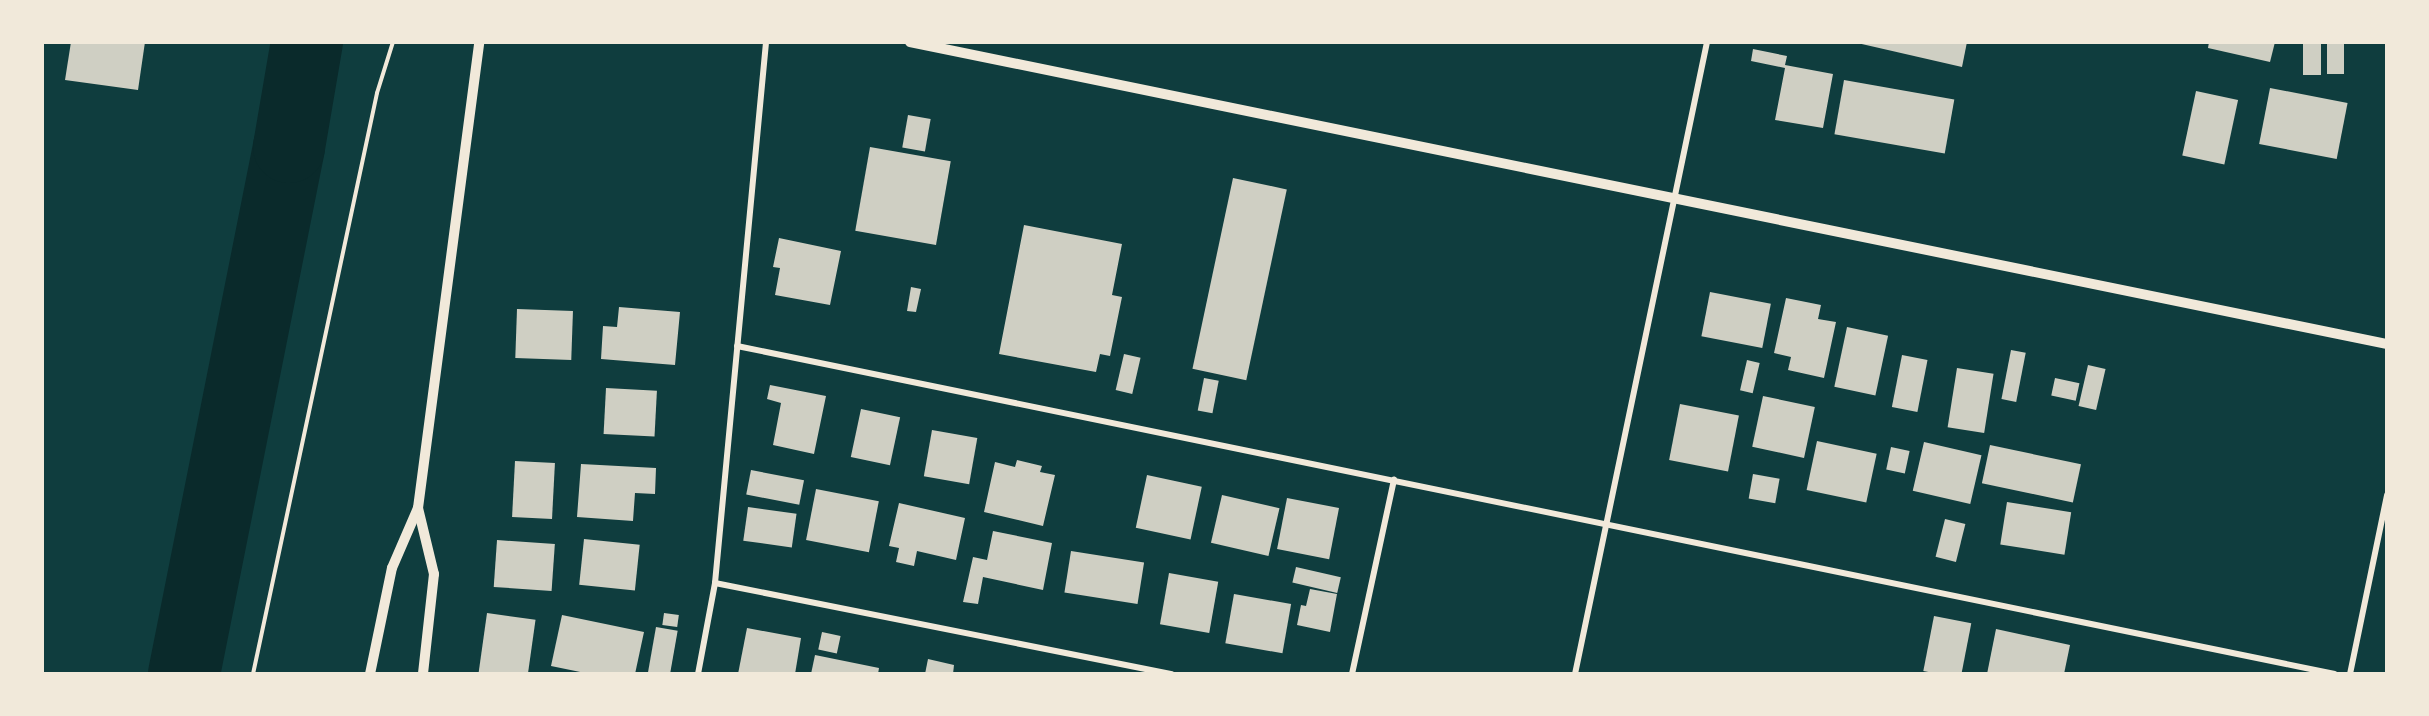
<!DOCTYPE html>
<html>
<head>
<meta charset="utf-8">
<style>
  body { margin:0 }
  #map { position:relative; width:2429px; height:716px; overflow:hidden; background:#0f3d3e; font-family:"Roboto Serif",serif }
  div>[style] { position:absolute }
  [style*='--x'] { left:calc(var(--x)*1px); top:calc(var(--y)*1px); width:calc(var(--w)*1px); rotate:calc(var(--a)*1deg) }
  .river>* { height:72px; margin:-36px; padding:0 36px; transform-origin:36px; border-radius:36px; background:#0a2a2b }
  .building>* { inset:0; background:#cfcfc3; transform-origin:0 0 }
  .path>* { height:4px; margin:-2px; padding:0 2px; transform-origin:2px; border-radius:2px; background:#f1e9da }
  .minor>* { height:6px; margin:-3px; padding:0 3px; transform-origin:3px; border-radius:3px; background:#f1e9da }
  .tertiary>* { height:10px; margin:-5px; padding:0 5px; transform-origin:5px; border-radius:5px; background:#f1e9da }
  span { translate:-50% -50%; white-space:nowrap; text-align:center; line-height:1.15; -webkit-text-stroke:6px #f1e9da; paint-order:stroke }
  .frame { position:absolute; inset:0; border:44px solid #f1e9da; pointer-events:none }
</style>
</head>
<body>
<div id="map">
  <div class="river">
    <div style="--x:184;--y:674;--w:537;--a:-78.73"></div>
    <div style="--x:289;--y:147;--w:107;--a:-80.3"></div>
  </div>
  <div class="building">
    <div style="clip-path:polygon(71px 42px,145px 42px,138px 90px,65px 80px)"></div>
    <div style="clip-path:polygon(1853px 42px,1967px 42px,1962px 67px)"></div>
    <div style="clip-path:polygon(2209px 42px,2275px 42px,2270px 62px,2208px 48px)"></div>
    <div style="left:2303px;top:42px;width:18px;height:33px"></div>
    <div style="left:2327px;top:42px;width:17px;height:32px"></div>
    <div style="clip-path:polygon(1753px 49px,1787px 56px,1785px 65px,1833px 74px,1823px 128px,1775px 120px,1785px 68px,1751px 61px)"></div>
    <div style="left:1844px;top:80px;width:112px;height:55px;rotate:10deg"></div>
    <div style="left:2270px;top:88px;width:79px;height:57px;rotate:11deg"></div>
    <div style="left:2196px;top:91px;width:43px;height:66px;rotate:12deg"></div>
    <div style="left:908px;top:115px;width:23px;height:33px;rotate:10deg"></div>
    <div style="left:870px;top:147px;width:82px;height:85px;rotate:10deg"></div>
    <div style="left:1233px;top:178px;width:55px;height:195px;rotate:12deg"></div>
    <div style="clip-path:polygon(1024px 225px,1122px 244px,1112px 295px,1122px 297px,1110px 356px,1100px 354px,1096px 372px,999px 354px)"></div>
    <div style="clip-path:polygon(779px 238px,841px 251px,830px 305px,775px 295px,780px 268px,773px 267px)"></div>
    <div style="clip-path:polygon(911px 287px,921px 289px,916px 312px,907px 311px)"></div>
    <div style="left:1710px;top:292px;width:62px;height:45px;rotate:11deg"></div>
    <div style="clip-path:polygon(1786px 298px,1821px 305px,1818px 319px,1836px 322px,1824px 378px,1788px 370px,1791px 357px,1774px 353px)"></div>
    <div style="clip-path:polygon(619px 307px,680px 312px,675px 365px,601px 359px,603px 326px,617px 327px)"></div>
    <div style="left:517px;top:309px;width:56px;height:49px;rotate:2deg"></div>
    <div style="left:1847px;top:327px;width:42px;height:61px;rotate:12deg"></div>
    <div style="left:2011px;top:350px;width:15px;height:50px;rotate:11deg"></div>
    <div style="left:1124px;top:354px;width:17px;height:37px;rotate:13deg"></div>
    <div style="left:1902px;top:355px;width:26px;height:53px;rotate:11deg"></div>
    <div style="left:1747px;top:360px;width:13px;height:31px;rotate:13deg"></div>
    <div style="left:2088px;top:365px;width:18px;height:42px;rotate:13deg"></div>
    <div style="left:1957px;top:368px;width:37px;height:60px;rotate:9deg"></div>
    <div style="left:1204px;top:378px;width:15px;height:33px;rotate:11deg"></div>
    <div style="left:2055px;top:378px;width:25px;height:18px;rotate:12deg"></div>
    <div style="clip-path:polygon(770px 385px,826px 396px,814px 454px,773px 445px,781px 403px,767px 399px)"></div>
    <div style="left:606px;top:388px;width:51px;height:46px;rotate:3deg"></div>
    <div style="left:1763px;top:396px;width:53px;height:52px;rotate:12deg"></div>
    <div style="left:1680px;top:404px;width:60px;height:57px;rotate:11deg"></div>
    <div style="left:861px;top:409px;width:40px;height:49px;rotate:12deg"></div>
    <div style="left:932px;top:430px;width:46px;height:47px;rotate:10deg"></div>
    <div style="left:1817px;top:441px;width:61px;height:50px;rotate:12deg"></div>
    <div style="left:1924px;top:442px;width:59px;height:50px;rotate:13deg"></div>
    <div style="left:1990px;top:445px;width:93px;height:39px;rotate:12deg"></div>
    <div style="left:1891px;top:447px;width:19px;height:23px;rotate:12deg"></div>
    <div style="clip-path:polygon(1017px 460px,1042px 466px,1040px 472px,1055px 475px,1043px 526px,984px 512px,995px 462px,1015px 467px)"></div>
    <div style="left:515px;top:461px;width:40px;height:56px;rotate:3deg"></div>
    <div style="clip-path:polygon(581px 464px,656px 468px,655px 494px,635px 493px,633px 521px,577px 517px)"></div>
    <div style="left:751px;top:470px;width:54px;height:25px;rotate:11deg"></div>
    <div style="left:1753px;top:474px;width:27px;height:25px;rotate:10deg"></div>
    <div style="left:1147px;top:475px;width:56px;height:54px;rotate:12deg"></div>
    <div style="left:816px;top:489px;width:64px;height:52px;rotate:11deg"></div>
    <div style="left:1222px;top:495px;width:59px;height:49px;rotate:13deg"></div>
    <div style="left:1287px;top:498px;width:53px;height:52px;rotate:11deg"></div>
    <div style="left:2007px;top:502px;width:65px;height:43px;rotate:9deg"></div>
    <div style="clip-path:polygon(899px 503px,965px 518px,956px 560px,917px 551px,914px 566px,896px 562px,899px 548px,889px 546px)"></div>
    <div style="left:748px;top:507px;width:49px;height:34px;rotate:8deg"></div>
    <div style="left:1945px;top:519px;width:21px;height:39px;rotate:14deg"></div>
    <div style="clip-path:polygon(993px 531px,1052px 543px,1043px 590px,983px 577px,978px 604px,963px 602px,973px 557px,987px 560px)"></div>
    <div style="left:584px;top:539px;width:56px;height:46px;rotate:6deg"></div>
    <div style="left:497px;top:540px;width:58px;height:47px;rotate:4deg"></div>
    <div style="left:1071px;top:551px;width:74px;height:42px;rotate:9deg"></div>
    <div style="left:1296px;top:567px;width:46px;height:16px;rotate:13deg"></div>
    <div style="left:1169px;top:573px;width:50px;height:52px;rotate:10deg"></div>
    <div style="clip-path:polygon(1310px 589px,1337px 594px,1330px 632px,1297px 625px,1301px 605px,1306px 606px)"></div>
    <div style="left:1234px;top:594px;width:58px;height:50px;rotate:10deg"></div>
    <div style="left:487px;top:613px;width:49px;height:61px;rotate:8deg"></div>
    <div style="left:664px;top:613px;width:15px;height:12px;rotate:8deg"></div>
    <div style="clip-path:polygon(562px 615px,644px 632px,635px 674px,590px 674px,551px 666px)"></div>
    <div style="left:1934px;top:616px;width:38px;height:56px;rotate:11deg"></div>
    <div style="left:656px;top:627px;width:22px;height:48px;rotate:10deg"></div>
    <div style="clip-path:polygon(747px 628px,801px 638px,795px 674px,738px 674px)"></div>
    <div style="clip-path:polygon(1996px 629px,2070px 645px,2064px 674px,1987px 674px)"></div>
    <div style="left:822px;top:632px;width:19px;height:18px;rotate:12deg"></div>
    <div style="clip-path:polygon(815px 655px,879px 668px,878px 674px,811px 674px)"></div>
    <div style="clip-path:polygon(928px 659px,954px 665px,953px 674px,925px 674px)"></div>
  </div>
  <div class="path">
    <div style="--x:253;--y:674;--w:594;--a:-77.95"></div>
    <div style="--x:377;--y:93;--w:53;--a:-72.6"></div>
  </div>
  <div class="minor">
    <div style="--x:737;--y:346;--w:1631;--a:11.6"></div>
    <div style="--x:715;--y:583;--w:466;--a:11.3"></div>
    <div style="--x:698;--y:674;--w:93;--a:-79.4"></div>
    <div style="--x:715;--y:583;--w:543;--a:-84.61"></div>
    <div style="--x:1352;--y:674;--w:199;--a:-77.8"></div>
    <div style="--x:1575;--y:674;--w:646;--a:-78.2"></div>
    <div style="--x:2350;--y:674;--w:183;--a:-78.3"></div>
  </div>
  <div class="tertiary">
    <div style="--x:910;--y:42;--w:1508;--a:11.56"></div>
    <div style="--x:418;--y:508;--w:68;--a:76.4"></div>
    <div style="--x:434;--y:574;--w:101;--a:96.3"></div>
    <div style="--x:370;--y:674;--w:108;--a:-78.3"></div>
    <div style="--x:392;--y:568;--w:65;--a:-66.6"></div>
    <div style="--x:418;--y:508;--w:470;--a:-82.5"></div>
  </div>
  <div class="frame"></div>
</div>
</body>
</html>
